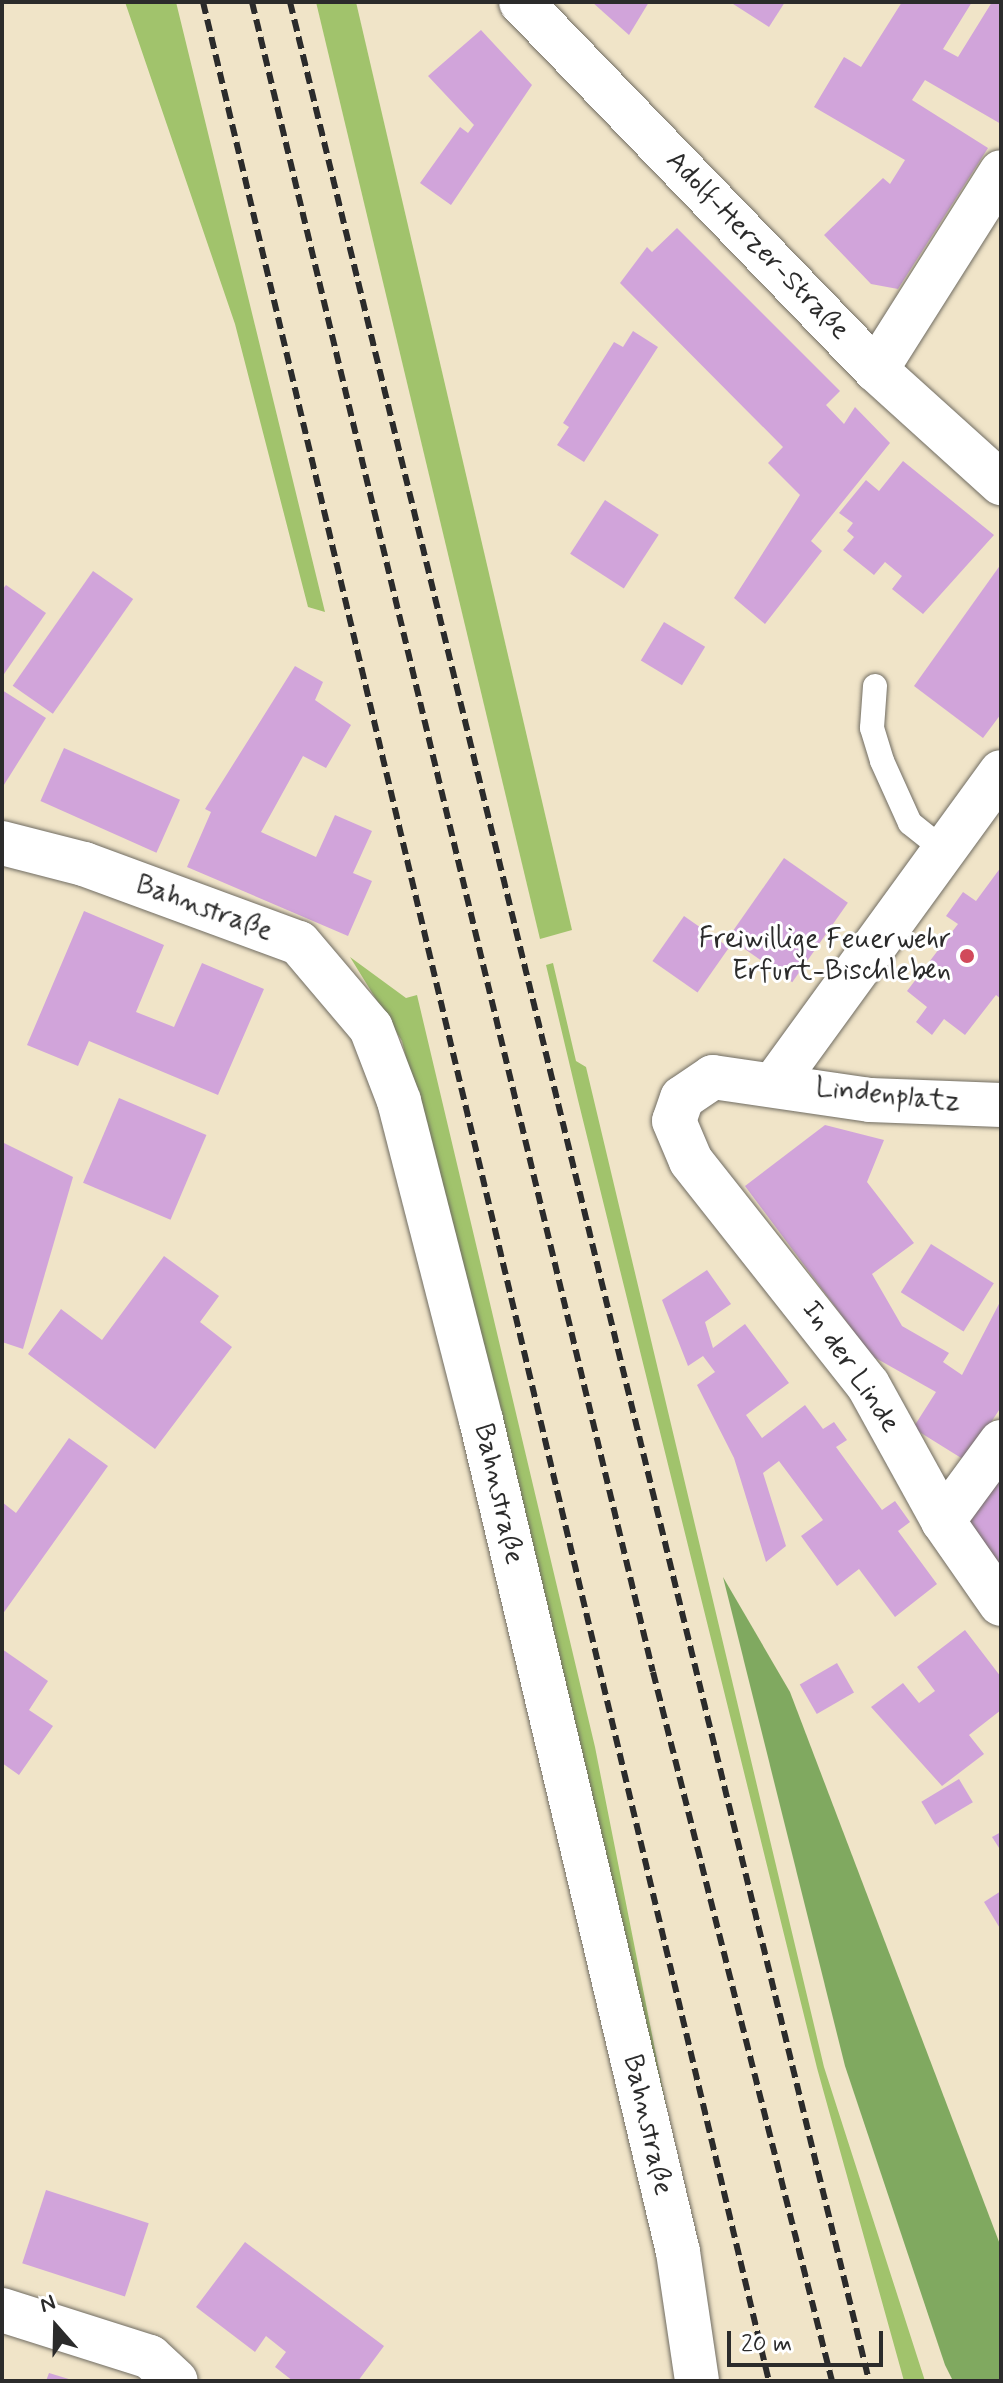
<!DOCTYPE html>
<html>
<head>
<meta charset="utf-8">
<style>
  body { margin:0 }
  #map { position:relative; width:1003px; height:2383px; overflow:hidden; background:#f0e4c8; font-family:Mynerve,sans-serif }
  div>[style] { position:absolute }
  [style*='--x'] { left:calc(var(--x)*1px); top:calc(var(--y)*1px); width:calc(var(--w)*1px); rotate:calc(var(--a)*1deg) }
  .green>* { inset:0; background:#a1c36c }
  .forest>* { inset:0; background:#80a960 }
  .building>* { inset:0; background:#d1a4da; transform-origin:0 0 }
  .roads { filter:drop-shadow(0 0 2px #706c62) drop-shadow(0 0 2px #706c62) }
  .service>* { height:24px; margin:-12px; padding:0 12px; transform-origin:12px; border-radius:12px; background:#fff }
  .minor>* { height:44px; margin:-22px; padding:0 22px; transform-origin:22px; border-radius:22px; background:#fff }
  .rail>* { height:6px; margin-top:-3px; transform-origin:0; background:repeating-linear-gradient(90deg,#2b2b2b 0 12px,transparent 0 18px) }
  .dots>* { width:22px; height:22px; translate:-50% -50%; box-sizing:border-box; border:4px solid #fff; border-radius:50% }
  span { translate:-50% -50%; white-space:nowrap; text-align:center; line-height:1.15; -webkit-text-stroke:6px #fff; paint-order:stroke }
  .street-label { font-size:28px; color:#2b2b2b }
  .poi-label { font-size:28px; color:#2b2b2b }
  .right { translate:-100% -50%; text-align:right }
  .frame { position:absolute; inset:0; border:4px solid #2b2b2b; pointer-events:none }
  .north { position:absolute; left:16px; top:2287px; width:80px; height:80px; -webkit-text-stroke:6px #fff; paint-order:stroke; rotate:340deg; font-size:22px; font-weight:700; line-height:32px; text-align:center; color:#2b2b2b }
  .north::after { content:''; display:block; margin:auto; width:28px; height:36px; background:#2b2b2b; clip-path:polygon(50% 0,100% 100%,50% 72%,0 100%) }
  .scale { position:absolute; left:727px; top:2331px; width:156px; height:36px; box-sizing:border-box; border:4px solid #2b2b2b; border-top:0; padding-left:10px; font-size:24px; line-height:28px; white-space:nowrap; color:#2b2b2b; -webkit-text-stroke:6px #fff; paint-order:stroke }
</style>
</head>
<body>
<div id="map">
  <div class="green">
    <div style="clip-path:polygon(125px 2px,176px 2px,325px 612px,308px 607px,235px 324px)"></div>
    <div style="clip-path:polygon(316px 2px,356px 2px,572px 930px,540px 939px)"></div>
    <div style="clip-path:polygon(350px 957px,406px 998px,417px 995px,595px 1747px,704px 2297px,402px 1041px)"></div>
    <div style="clip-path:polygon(553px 963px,576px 1061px,586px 1067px,824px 2067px,925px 2381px,904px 2381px,817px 2068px,578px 1100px,546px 965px)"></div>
  </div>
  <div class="forest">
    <div style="clip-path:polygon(723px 1577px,790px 1692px,1001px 2247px,1001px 2381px,953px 2381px,945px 2365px,845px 2066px)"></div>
  </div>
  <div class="building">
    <div style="clip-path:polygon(592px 2px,649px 2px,629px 35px)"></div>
    <div style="clip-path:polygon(730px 2px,785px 2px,769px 27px)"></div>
    <div style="clip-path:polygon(902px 2px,972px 2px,943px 49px,958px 57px,992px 2px,1001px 2px,1001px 124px,925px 80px,912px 100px,988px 148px,898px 289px,871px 284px,824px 235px,883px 178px,890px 184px,905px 160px,814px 107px,844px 57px,861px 67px)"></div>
    <div style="clip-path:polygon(481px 30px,532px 85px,451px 205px,420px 183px,460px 127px,468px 133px,474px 125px,428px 76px)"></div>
    <div style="clip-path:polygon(677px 228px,840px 391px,826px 405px,844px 424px,855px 407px,890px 443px,811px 541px,822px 551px,765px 624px,734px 598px,800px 495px,768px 463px,783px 447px,620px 283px,647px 247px,652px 252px)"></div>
    <div style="clip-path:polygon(633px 331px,658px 347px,584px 462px,557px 445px,569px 427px,563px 423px,614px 342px,623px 347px)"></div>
    <div style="clip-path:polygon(903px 461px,994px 535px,923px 614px,892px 589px,902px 576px,885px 562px,874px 575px,843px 550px,854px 537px,847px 531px,853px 523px,839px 513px,866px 480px,879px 491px)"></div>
    <div style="left:605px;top:500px;width:64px;height:64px;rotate:33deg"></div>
    <div style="clip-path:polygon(1001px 564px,1001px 714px,983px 738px,914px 686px)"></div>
    <div style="left:93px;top:571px;width:49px;height:140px;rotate:35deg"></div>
    <div style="clip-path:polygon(6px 585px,46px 613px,2px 677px,2px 590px)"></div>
    <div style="left:664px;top:622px;width:48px;height:45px;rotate:31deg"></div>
    <div style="clip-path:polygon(295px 666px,323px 682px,315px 700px,351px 725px,326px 768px,303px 756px,261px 832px,316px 857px,335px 815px,372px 831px,353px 873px,372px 881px,348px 936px,187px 867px,211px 812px,205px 809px)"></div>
    <div style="clip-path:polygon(2px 690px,46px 718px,2px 788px)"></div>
    <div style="left:64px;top:748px;width:127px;height:58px;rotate:24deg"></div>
    <div style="left:784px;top:858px;width:78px;height:97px;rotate:35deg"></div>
    <div style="clip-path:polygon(1001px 867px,1001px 999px,996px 995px,965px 1035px,944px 1019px,932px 1035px,916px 1022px,927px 1007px,907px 991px,958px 924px,946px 916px,963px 892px,976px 901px)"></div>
    <div style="clip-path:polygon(84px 911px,164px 945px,136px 1012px,174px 1027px,202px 963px,264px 989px,218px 1095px,89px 1041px,78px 1066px,27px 1045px)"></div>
    <div style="left:684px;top:916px;width:55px;height:55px;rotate:35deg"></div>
    <div style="left:119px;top:1098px;width:95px;height:92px;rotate:23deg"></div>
    <div style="clip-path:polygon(825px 1125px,884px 1140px,867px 1182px,914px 1243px,872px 1274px,902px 1326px,949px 1353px,943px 1362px,962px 1375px,1001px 1300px,1001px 1407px,966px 1461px,913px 1428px,936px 1392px,872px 1356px,745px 1186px)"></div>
    <div style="clip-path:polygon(4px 1143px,73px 1177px,23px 1349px,2px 1342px)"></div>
    <div style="left:931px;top:1244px;width:74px;height:57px;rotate:32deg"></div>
    <div style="clip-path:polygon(164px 1256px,219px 1296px,200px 1322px,232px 1347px,155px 1449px,28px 1354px,61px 1309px,102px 1340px)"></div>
    <div style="clip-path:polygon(707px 1270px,731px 1304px,705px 1322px,713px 1348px,745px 1324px,789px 1383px,746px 1415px,762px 1438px,805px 1405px,823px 1429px,834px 1422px,847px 1440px,836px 1447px,882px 1510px,895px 1501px,910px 1522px,898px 1531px,937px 1584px,895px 1617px,859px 1569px,837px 1586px,801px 1536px,823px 1520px,779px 1461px,763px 1473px,786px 1546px,766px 1562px,734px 1458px,697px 1385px,715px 1372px,703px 1356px,688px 1366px,662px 1300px)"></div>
    <div style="clip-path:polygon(69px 1438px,108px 1466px,2px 1615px,2px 1502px,16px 1513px)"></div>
    <div style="clip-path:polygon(1001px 1478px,1001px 1577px,962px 1530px)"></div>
    <div style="clip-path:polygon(965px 1630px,1001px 1677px,1001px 1710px,969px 1735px,984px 1754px,942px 1786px,871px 1707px,903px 1683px,919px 1703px,935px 1691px,917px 1667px)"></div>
    <div style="clip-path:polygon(2px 1649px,48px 1681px,29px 1710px,53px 1726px,19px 1775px,2px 1763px)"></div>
    <div style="left:837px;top:1663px;width:34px;height:43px;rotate:60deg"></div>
    <div style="left:959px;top:1779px;width:27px;height:44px;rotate:59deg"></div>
    <div style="clip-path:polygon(1001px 1832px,1001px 1851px,992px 1837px)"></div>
    <div style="clip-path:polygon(1001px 1891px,1001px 1930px,984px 1902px)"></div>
    <div style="left:46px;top:2190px;width:108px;height:77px;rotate:18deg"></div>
    <div style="clip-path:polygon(245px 2242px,384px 2346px,358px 2381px,293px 2381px,275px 2367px,286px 2352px,266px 2336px,255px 2352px,196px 2307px)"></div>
    <div style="clip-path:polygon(49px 2373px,72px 2380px,71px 2381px,46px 2381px)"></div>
  </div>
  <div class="roads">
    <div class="service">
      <div style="--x:875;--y:686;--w:42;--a:94.1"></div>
      <div style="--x:872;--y:728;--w:34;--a:73"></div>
      <div style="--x:882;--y:761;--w:68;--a:65.7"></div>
      <div style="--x:910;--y:823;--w:43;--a:38.5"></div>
    </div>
    <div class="minor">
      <div style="--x:521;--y:2;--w:511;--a:46.03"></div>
      <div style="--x:876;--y:370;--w:169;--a:42.1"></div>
      <div style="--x:876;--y:370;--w:234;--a:-57.7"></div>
      <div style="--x:2;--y:843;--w:85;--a:14.4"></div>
      <div style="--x:84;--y:864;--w:229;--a:20.2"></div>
      <div style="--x:299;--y:943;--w:111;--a:49.7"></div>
      <div style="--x:371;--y:1028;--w:78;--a:69"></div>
      <div style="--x:399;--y:1101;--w:329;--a:75.6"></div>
      <div style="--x:481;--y:1420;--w:855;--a:76.68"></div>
      <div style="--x:678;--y:2252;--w:130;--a:81.6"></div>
      <div style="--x:775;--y:1083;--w:384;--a:-54"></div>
      <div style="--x:1001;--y:1105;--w:131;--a:-177.8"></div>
      <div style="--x:870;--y:1100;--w:159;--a:-171.7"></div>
      <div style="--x:713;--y:1077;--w:37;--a:146"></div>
      <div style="--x:682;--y:1098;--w:24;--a:109"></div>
      <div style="--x:674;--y:1121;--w:43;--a:67"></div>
      <div style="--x:691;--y:1161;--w:285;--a:51.7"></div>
      <div style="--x:868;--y:1385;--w:155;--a:61.1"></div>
      <div style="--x:943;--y:1521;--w:101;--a:55.1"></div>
      <div style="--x:943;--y:1521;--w:98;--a:-53.7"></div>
      <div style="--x:2;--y:2310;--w:155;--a:17.6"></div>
      <div style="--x:150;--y:2357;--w:35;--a:43"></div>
    </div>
  </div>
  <div class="rail">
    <div style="--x:203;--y:2;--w:2445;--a:76.62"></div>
    <div style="--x:252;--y:2;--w:1717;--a:76.5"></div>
    <div style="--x:653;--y:1672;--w:731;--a:75.83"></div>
    <div style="--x:290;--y:2;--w:2448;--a:76.32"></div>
  </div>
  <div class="dots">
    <div style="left:967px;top:956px;background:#d1495b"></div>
  </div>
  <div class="street-label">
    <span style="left:757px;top:246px;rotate:46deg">Adolf-Herzer-Straße</span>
    <span style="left:204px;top:909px;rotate:20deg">Bahnstraße</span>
    <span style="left:888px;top:1096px;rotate:6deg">Lindenplatz</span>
    <span style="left:850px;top:1367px;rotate:56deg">In der Linde</span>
    <span style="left:498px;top:1494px;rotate:77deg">Bahnstraße</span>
    <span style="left:647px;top:2125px;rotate:77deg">Bahnstraße</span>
  </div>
  <div class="poi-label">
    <span class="right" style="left:951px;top:956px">Freiwillige Feuerwehr<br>Erfurt-Bischleben</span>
  </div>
  <div class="frame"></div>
  <div class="north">N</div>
  <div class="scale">20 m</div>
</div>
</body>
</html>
